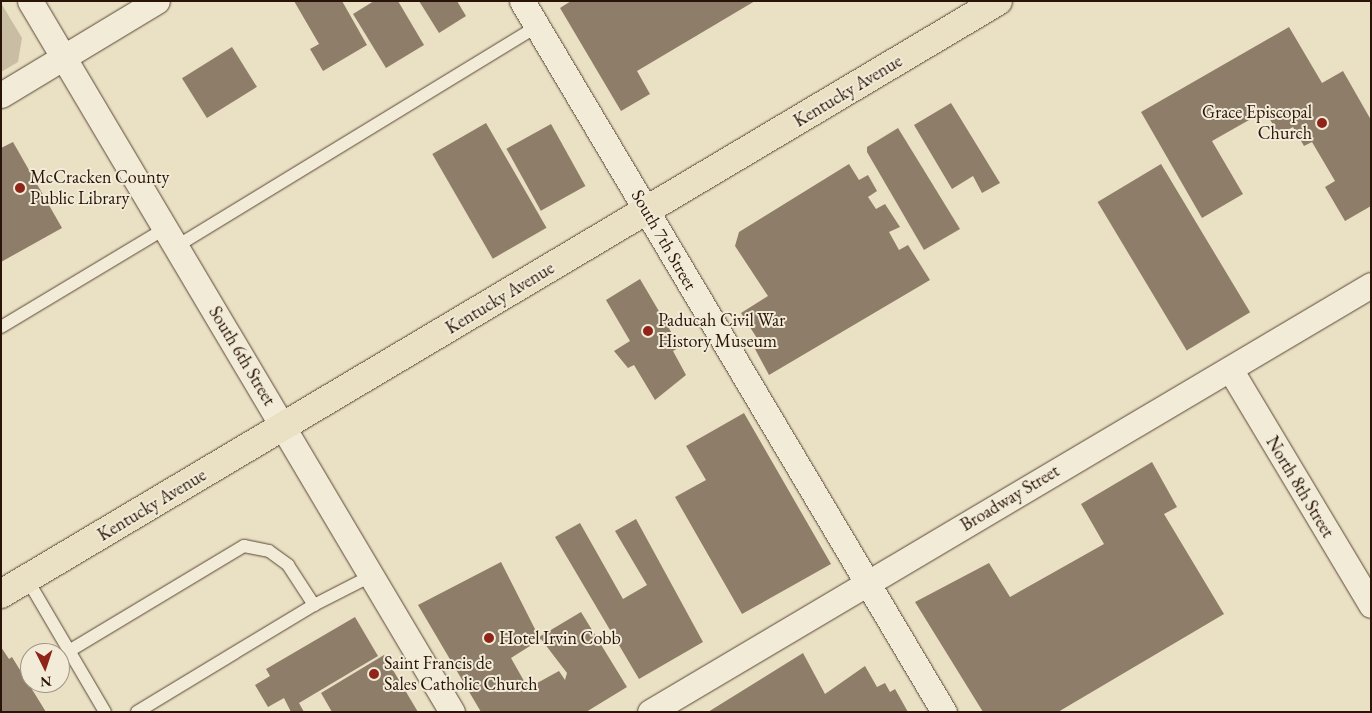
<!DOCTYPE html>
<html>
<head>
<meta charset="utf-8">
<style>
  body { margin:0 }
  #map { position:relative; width:1372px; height:713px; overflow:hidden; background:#eae0c3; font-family:"EB Garamond",serif }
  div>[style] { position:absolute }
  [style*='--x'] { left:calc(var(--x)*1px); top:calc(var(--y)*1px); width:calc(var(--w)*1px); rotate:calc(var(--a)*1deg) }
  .green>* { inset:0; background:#c9bda3 }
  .building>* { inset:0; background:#8e7e69; transform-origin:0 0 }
  .roads { filter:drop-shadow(0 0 1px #5a4737) drop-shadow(0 0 1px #5a4737) }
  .lane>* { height:12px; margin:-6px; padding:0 6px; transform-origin:6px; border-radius:6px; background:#f1ebd8 }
  .street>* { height:25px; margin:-12.5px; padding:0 12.5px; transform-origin:12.5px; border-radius:12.5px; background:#f1ebd8 }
  .primary>* { height:28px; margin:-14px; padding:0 14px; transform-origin:14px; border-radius:14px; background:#eae0c3 }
  .dots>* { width:14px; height:14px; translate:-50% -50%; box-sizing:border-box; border:2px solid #f1ebd8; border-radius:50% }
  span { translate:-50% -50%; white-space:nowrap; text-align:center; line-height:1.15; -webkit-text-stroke:4px #f1ebd8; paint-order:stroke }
  .street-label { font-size:18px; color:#2a1408 }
  .poi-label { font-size:18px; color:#2a1408 }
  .right { translate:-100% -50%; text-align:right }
  .left { translate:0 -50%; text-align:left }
  .frame { position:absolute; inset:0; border:2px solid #2a1408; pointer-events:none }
  .north { position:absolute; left:20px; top:643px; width:50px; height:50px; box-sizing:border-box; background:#f1ebd8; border:1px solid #a19585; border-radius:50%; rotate:176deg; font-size:14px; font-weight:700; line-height:20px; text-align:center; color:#2a1408 }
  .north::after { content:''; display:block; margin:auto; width:18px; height:22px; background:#8f2418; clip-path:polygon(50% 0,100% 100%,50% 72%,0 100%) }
</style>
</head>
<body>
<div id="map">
  <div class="green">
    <div style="clip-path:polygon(1px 3px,22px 38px,18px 62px,1px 72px)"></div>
  </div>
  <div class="building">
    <div style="clip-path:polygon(294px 1px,342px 1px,367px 45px,323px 71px,310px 49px,319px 44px)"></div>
    <div style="clip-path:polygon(374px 1px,398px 1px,424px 45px,386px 68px,353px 14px)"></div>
    <div style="clip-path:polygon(419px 1px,457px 1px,466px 16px,439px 33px)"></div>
    <div style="clip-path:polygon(571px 1px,755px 1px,637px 71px,650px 94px,621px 111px,560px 8px)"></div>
    <div style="clip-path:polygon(1289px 27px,1322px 83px,1343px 71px,1371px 120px,1371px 206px,1345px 221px,1325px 187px,1335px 181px,1312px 142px,1304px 146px,1293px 127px,1279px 135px,1265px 111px,1212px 141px,1243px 194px,1202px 218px,1141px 112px)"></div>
    <div style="left:232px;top:47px;width:47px;height:59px;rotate:58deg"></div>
    <div style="clip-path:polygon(951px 103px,1000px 183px,982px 193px,973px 176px,952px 189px,914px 125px)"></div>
    <div style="left:486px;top:123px;width:121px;height:62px;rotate:60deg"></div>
    <div style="left:551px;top:124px;width:71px;height:51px;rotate:61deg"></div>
    <div style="clip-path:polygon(898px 128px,960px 229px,924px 250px,867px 152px,867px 147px)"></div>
    <div style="clip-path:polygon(13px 142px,62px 228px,1px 262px,1px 148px)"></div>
    <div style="clip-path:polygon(849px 164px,859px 180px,868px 175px,877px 191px,868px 197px,876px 209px,885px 204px,900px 227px,889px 232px,899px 250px,908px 245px,930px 280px,769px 375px,755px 349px,760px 343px,741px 313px,768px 296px,735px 246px,739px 232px)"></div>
    <div style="left:1161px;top:164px;width:173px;height:74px;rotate:59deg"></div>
    <div style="clip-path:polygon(640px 279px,680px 347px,673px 351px,686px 375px,655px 400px,634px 365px,628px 368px,614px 351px,630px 341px,606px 300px)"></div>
    <div style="clip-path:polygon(744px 413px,831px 564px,742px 614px,675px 497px,706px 480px,686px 446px)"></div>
    <div style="clip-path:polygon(1152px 462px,1177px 507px,1164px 514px,1224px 614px,1058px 712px,983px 712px,915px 602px,989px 563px,1010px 597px,1104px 544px,1081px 504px)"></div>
    <div style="clip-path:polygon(636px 519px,703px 642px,639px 679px,555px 537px,580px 523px,623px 599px,647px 585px,615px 531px)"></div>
    <div style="clip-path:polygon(evenodd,501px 562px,539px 637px,581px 612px,627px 687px,586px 712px,481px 712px,418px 605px,501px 562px,541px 639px,567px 673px,565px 680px,559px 671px,528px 688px,511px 658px,541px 639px)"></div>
    <div style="clip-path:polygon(355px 617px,378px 656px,299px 703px,304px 712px,291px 712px,284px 698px,268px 707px,255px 685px,270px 676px,266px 669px)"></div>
    <div style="clip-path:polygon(1px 647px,9px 659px,12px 657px,46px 712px,1px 712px)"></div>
    <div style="clip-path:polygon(803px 653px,825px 694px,865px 666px,877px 687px,885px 683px,890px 692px,895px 689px,908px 712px,708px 712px)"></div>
    <div style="clip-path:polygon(384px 655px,418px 712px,332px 712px,321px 693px)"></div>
  </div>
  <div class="roads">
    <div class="lane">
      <div style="--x:177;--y:246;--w:422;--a:-31.4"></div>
      <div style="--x:1;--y:327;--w:192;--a:-31"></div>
      <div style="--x:27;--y:579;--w:154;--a:59.6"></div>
      <div style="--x:69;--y:651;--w:204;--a:-31"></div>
      <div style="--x:244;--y:546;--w:25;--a:11"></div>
      <div style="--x:269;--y:551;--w:24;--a:36"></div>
      <div style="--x:288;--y:565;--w:48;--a:57"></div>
      <div style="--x:137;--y:712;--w:207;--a:-31.2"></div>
      <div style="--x:314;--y:605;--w:64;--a:-27"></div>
    </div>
    <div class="street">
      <div style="--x:30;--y:1;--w:827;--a:59.31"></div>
      <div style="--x:522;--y:1;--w:827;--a:59.31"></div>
      <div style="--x:1;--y:95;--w:182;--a:-31.1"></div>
      <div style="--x:1230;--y:369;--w:275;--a:59.1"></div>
      <div style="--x:650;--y:712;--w:838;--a:-30.64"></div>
    </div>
    <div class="primary">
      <div style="--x:1;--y:594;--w:1160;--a:-30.74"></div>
    </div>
  </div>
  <div class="dots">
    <div style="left:1322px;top:123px;background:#8f2418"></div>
    <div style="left:20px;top:188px;background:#8f2418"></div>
    <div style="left:648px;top:331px;background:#8f2418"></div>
    <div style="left:489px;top:638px;background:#8f2418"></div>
    <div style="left:374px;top:674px;background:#8f2418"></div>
  </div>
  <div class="street-label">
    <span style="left:848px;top:91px;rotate:-31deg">Kentucky Avenue</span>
    <span style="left:664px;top:240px;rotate:60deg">South 7th Street</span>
    <span style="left:500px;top:298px;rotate:-31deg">Kentucky Avenue</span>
    <span style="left:242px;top:356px;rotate:59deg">South 6th Street</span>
    <span style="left:1300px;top:487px;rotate:59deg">North 8th Street</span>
    <span style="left:1010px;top:498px;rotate:-31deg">Broadway Street</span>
    <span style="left:152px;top:505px;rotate:-31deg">Kentucky Avenue</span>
  </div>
  <div class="poi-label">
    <span class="right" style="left:1312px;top:123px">Grace Episcopal<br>Church</span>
    <span class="left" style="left:30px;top:188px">McCracken County<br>Public Library</span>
    <span class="left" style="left:658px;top:331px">Paducah Civil War<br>History Museum</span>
    <span class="left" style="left:499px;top:638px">Hotel Irvin Cobb</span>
    <span class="left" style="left:384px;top:674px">Saint Francis de<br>Sales Catholic Church</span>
  </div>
  <div class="frame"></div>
  <div class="north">N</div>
</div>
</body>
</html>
